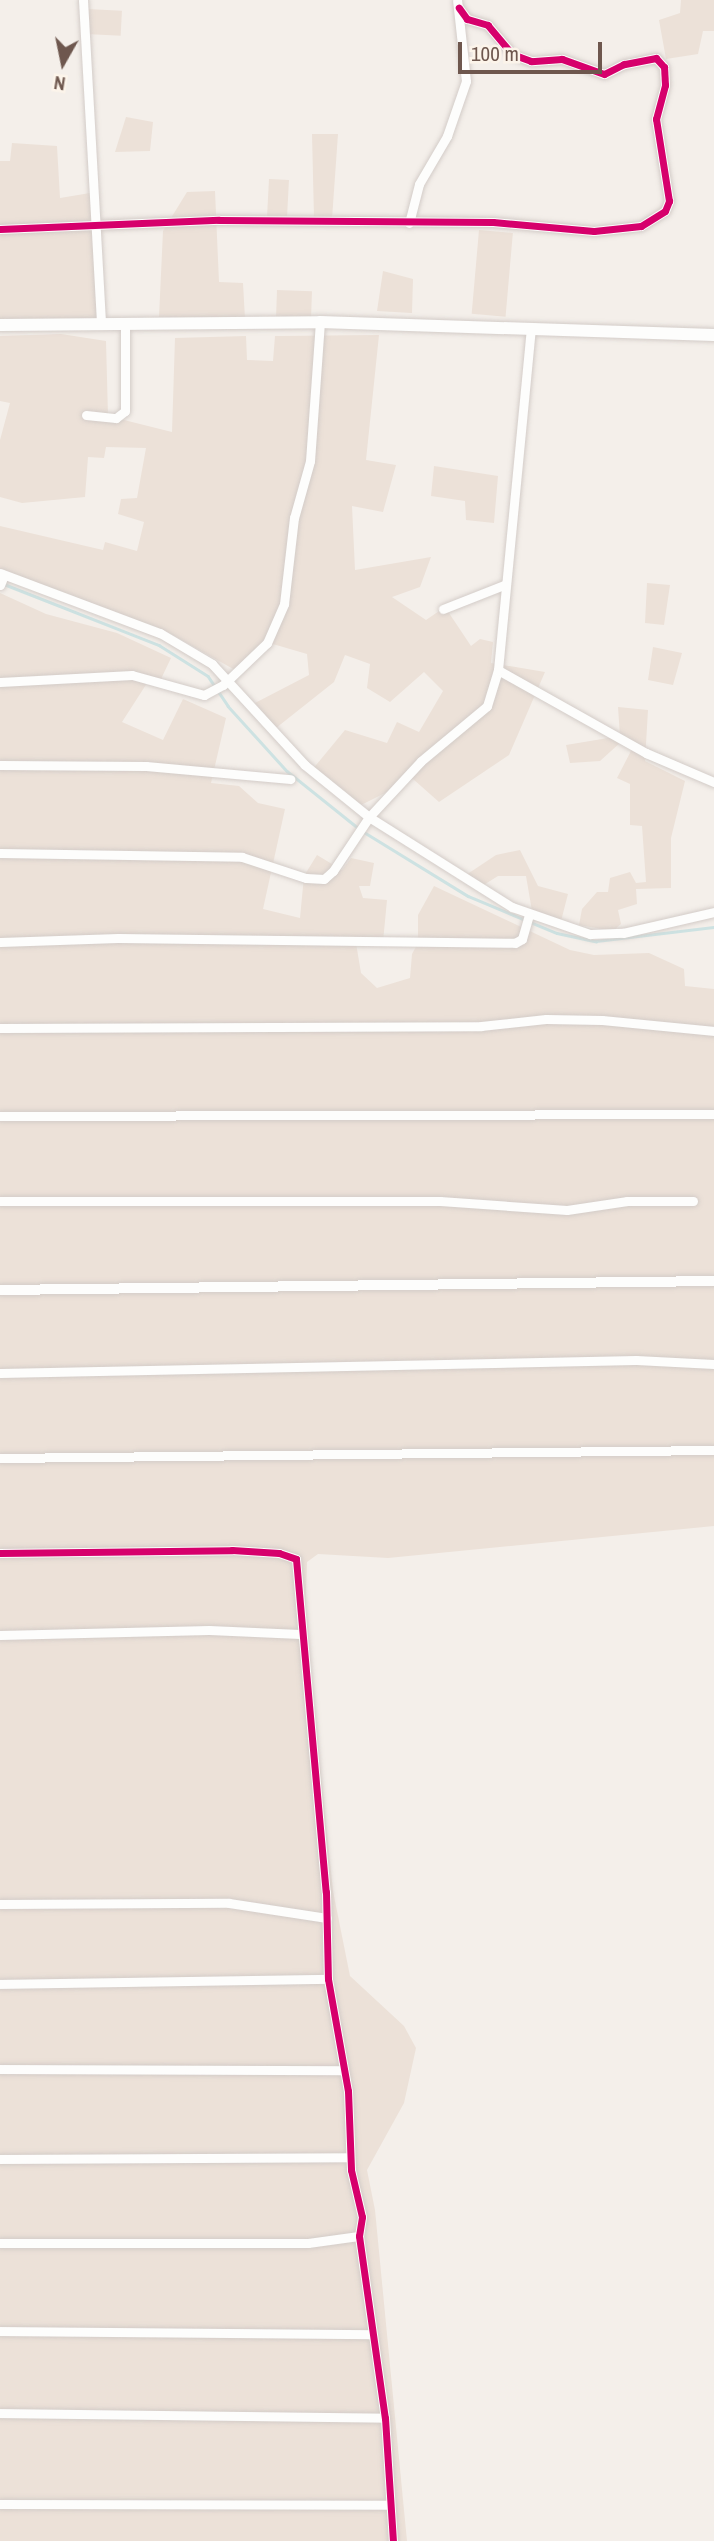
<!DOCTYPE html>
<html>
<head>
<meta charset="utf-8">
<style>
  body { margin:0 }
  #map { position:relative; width:714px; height:2541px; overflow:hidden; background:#f4efea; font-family:"Archivo Narrow",sans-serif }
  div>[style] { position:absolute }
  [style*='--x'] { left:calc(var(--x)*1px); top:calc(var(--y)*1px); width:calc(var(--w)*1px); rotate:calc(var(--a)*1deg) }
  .residential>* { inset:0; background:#ece1d8; transform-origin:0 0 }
  .stream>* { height:2.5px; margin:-1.25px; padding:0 1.25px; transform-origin:1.25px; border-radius:1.25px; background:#cde2e2 }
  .roads { filter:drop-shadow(0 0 2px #d3ccc8) drop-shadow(0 0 2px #d3ccc8) }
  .minor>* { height:9px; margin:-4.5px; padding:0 4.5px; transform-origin:4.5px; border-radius:4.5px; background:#fdfdfc }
  .tertiary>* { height:10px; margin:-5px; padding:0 5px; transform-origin:5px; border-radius:5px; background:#fdfdfc }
  .secondary>* { height:12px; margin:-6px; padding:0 6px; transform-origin:6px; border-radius:6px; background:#fdfdfc }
  .cycleway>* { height:7px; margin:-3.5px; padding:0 3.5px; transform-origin:3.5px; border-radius:3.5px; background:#d6006c }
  span { translate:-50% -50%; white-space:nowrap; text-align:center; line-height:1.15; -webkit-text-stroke:7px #fcf4ea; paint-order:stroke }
  .north { position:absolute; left:28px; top:28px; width:70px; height:70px; -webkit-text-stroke:5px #fcf4ea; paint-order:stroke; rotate:189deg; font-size:19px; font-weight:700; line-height:28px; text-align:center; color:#6e574e }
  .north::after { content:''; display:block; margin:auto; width:24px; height:32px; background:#6e574e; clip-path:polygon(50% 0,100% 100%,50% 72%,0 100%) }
  .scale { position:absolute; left:458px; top:42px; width:144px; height:32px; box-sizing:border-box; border:4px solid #6e574e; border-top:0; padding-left:9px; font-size:21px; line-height:24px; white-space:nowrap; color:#6e574e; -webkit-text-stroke:5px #fcf4ea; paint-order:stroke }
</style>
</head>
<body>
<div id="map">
  <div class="residential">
    <div style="clip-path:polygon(681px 0,714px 0,714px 31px,703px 31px,698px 54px,666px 59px,659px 20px,680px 13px)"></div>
    <div style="left:87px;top:9px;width:35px;height:25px;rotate:3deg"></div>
    <div style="clip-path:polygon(126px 117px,153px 122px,150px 151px,115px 152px)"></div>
    <div style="clip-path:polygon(312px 134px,338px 134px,332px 219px,314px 218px)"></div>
    <div style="clip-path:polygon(12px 143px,57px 146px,60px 198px,90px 193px,97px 322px,0 321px,0 161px,10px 161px)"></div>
    <div style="left:269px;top:179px;width:20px;height:38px;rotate:3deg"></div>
    <div style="clip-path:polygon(215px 191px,219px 282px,243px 283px,245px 319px,159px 317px,163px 231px,187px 192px)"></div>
    <div style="left:479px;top:230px;width:34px;height:84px;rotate:5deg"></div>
    <div style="clip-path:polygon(383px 271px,413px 279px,412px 313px,377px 311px)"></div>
    <div style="left:277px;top:290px;width:35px;height:29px;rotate:2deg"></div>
    <div style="clip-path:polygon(61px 334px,106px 341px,108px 416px,172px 432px,175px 338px,246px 336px,247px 360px,273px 361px,275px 336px,379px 335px,366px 460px,396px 465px,383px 512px,352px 506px,355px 570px,431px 557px,420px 587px,392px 597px,426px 620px,445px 607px,471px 646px,480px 639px,493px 642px,491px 663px,545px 672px,509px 755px,439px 802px,413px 779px,359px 806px,312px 770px,345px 730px,387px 743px,397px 722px,419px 732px,443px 691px,424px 672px,390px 702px,367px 688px,370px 664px,345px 655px,334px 682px,276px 728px,255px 703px,309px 675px,307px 654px,266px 642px,235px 670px,162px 629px,75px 606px,0 570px,0 526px,103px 550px,105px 542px,137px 551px,144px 522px,118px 514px,121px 499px,137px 498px,146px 448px,106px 447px,104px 458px,88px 457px,85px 497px,22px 503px,0 497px,0 440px,10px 403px,0 401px,0 336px)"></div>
    <div style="clip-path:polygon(434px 466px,498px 476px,494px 523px,466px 520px,465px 501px,431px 496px)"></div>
    <div style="clip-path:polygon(647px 583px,670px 585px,664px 625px,645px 623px)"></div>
    <div style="clip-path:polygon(0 593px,46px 614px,117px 633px,171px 658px,161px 679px,151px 677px,122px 722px,163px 740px,183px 699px,226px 718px,211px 783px,239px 786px,258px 803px,285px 809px,263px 909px,300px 918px,304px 876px,317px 855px,342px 870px,351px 858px,374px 863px,370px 886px,359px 886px,363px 898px,387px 900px,383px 942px,356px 943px,361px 973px,377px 988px,410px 978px,412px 954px,418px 943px,418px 915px,434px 886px,570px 950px,594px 955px,649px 953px,684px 969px,685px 986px,714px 989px,714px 1526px,388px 1558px,318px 1554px,307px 1562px,305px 1620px,333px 1891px,350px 1976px,404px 2026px,416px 2048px,404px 2103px,367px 2170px,375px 2210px,407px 2541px,0 2541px)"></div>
    <div style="clip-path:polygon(653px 647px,682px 653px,673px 685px,648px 680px)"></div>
    <div style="clip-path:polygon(618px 707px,648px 710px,645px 761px,685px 781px,671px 838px,671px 888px,636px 889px,637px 904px,618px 910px,621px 924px,613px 931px,579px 925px,582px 909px,597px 892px,608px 892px,610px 878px,630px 872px,636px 883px,646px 882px,642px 826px,630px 825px,630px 784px,617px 778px,632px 749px,621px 742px,600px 761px,570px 763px,566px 745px,620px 736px)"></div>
    <div style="clip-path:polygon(520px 850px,538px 886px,568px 894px,561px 921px,532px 911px,526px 876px,498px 876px,482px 886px,466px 875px,496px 855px)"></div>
  </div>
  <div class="stream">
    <div style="--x:4;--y:584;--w:167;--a:21.5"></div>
    <div style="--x:159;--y:645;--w:58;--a:32.3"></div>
    <div style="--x:208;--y:676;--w:36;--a:56"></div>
    <div style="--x:228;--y:706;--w:88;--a:47.8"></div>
    <div style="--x:287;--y:771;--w:90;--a:38.7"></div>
    <div style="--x:364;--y:832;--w:122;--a:31.6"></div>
    <div style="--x:468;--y:896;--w:96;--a:22.6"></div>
    <div style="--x:557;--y:933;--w:40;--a:12"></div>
    <div style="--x:596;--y:941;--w:119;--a:-6.8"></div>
  </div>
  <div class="roads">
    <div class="minor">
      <div style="--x:83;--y:0;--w:325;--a:86.8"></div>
      <div style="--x:409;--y:223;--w:40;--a:-75.6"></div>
      <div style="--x:419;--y:184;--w:56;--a:-59.7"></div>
      <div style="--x:447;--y:136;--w:58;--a:-70.9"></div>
      <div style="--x:466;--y:81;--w:81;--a:-96.3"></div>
      <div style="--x:0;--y:229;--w:219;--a:-2.4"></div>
      <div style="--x:219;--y:220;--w:274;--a:0.4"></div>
      <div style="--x:493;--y:222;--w:101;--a:5.1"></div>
      <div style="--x:594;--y:231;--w:47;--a:-6.1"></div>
      <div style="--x:641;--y:226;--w:28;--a:-32"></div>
      <div style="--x:665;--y:211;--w:11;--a:-68"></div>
      <div style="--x:669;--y:201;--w:83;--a:-99"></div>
      <div style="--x:656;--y:119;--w:35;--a:-75"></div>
      <div style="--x:665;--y:85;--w:18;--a:-93"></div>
      <div style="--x:664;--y:67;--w:12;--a:-132"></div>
      <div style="--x:656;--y:58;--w:33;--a:169"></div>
      <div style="--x:624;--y:64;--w:22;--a:153"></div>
      <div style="--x:604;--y:74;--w:45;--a:-160.3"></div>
      <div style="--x:562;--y:59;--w:31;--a:176"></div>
      <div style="--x:531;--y:61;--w:20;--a:-160"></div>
      <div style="--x:512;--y:54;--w:38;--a:-130"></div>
      <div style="--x:488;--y:25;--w:22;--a:-164"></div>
      <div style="--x:467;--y:19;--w:14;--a:-126"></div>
      <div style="--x:86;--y:415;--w:30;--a:6"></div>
      <div style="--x:116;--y:418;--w:11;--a:-38"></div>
      <div style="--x:125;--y:411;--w:86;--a:-90"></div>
      <div style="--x:0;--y:573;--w:171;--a:20.6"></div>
      <div style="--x:160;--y:633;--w:61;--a:30.8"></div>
      <div style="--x:212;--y:664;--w:137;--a:47.4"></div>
      <div style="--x:305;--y:765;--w:82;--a:39.1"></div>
      <div style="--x:369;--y:817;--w:169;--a:32.2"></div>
      <div style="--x:512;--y:907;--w:83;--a:19.1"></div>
      <div style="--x:590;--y:934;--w:33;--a:-2"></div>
      <div style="--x:623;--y:933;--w:93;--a:-13"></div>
      <div style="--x:0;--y:585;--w:11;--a:-68"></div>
      <div style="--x:443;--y:609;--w:66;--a:-21.5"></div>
      <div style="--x:498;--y:670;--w:170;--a:29.3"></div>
      <div style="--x:646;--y:753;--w:74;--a:23.1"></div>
      <div style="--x:0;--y:682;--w:132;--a:-3"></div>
      <div style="--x:132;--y:675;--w:75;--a:15.5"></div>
      <div style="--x:204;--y:695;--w:21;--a:-28"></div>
      <div style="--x:223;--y:685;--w:61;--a:-43.7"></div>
      <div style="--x:267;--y:643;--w:43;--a:-66.4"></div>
      <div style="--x:284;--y:604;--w:87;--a:-83.4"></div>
      <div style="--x:294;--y:518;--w:59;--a:-74.3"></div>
      <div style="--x:310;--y:461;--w:139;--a:-85.9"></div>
      <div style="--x:0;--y:765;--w:146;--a:0.4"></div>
      <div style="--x:146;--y:766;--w:145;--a:5.2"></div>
      <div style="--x:0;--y:853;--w:242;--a:0.9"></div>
      <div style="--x:242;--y:857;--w:67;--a:18.2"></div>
      <div style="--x:306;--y:878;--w:18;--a:3"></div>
      <div style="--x:324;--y:879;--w:12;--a:-42"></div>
      <div style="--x:333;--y:871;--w:65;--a:-56.3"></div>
      <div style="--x:369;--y:817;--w:76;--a:-47.1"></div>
      <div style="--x:421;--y:761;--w:86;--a:-39.8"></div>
      <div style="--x:487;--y:706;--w:38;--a:-73"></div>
      <div style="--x:498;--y:670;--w:344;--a:-84.5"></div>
      <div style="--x:0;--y:942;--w:118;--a:-1.9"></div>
      <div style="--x:118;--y:938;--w:397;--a:0.7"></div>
      <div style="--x:515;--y:943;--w:8;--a:-30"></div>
      <div style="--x:522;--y:939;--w:25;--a:-74"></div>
      <div style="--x:0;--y:1028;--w:481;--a:-0.2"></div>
      <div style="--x:481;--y:1026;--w:65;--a:-6.1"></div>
      <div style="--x:546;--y:1019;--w:56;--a:1"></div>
      <div style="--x:602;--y:1020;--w:113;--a:5.6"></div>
      <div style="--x:0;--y:1116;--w:714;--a:-0.16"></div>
      <div style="--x:0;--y:1201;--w:440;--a:0"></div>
      <div style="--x:440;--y:1201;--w:127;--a:4.1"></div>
      <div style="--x:567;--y:1210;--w:61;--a:-8.5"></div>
      <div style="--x:627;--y:1201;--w:66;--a:0"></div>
      <div style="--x:0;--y:1373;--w:636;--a:-1.17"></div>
      <div style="--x:636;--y:1360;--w:78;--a:2.9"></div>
      <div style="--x:0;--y:1458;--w:714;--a:-0.64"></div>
      <div style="--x:0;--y:1553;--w:232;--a:-0.7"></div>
      <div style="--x:232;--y:1550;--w:47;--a:3.7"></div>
      <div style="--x:279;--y:1553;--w:18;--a:19"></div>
      <div style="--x:296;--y:1559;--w:334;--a:84.9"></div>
      <div style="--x:326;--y:1892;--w:87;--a:88.7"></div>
      <div style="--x:328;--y:1979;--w:114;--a:79.9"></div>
      <div style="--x:348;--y:2091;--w:79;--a:87.8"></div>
      <div style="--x:351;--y:2170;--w:48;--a:76.8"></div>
      <div style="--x:362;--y:2217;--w:19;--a:99"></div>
      <div style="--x:359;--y:2236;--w:184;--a:81.9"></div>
      <div style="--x:385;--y:2418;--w:123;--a:86.3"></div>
      <div style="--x:0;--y:1635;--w:209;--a:-1.4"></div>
      <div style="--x:209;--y:1630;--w:91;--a:2.5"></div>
      <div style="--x:0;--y:1904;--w:229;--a:-0.3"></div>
      <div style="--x:229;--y:1903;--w:99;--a:8.7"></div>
      <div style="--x:0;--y:1984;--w:328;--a:-0.9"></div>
      <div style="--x:0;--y:2069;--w:343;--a:0.2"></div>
      <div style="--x:0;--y:2159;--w:349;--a:-0.3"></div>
      <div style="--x:0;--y:2243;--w:308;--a:0"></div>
      <div style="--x:308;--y:2243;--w:51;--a:-7.8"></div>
      <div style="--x:0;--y:2331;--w:371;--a:0.5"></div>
      <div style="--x:0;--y:2413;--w:385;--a:0.7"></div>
      <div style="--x:0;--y:2504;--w:390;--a:0.1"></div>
    </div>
    <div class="tertiary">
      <div style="--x:0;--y:1290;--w:714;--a:-0.72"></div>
    </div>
    <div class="secondary">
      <div style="--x:0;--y:325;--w:320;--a:-0.5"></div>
      <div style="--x:320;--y:322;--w:394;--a:1.9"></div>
    </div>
  </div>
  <div class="cycleway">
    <div style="--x:0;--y:229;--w:219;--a:-2.4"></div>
    <div style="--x:219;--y:220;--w:274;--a:0.4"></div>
    <div style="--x:493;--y:222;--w:101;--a:5.1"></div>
    <div style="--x:594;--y:231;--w:47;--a:-6.1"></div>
    <div style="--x:641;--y:226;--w:28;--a:-32"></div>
    <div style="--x:665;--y:211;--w:11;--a:-68"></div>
    <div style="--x:669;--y:201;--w:83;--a:-99"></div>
    <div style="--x:656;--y:119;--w:35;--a:-75"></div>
    <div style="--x:665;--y:85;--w:18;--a:-93"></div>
    <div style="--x:664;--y:67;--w:12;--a:-132"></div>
    <div style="--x:656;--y:58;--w:33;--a:169"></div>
    <div style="--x:624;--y:64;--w:22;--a:153"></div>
    <div style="--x:604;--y:74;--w:45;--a:-160.3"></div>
    <div style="--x:562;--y:59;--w:31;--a:176"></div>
    <div style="--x:531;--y:61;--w:20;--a:-160"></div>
    <div style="--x:512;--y:54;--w:38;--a:-130"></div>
    <div style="--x:488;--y:25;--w:22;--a:-164"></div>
    <div style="--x:467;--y:19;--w:14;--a:-126"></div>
    <div style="--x:0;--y:1553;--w:232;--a:-0.7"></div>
    <div style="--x:232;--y:1550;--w:47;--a:3.7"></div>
    <div style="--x:279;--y:1553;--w:18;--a:19"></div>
    <div style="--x:296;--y:1559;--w:334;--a:84.9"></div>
    <div style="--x:326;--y:1892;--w:87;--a:88.7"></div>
    <div style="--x:328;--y:1979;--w:114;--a:79.9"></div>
    <div style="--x:348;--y:2091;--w:79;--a:87.8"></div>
    <div style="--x:351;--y:2170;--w:48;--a:76.8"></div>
    <div style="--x:362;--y:2217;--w:19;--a:99"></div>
    <div style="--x:359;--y:2236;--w:184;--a:81.9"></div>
    <div style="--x:385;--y:2418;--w:123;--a:86.3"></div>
  </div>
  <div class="north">N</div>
  <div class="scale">100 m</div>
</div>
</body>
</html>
